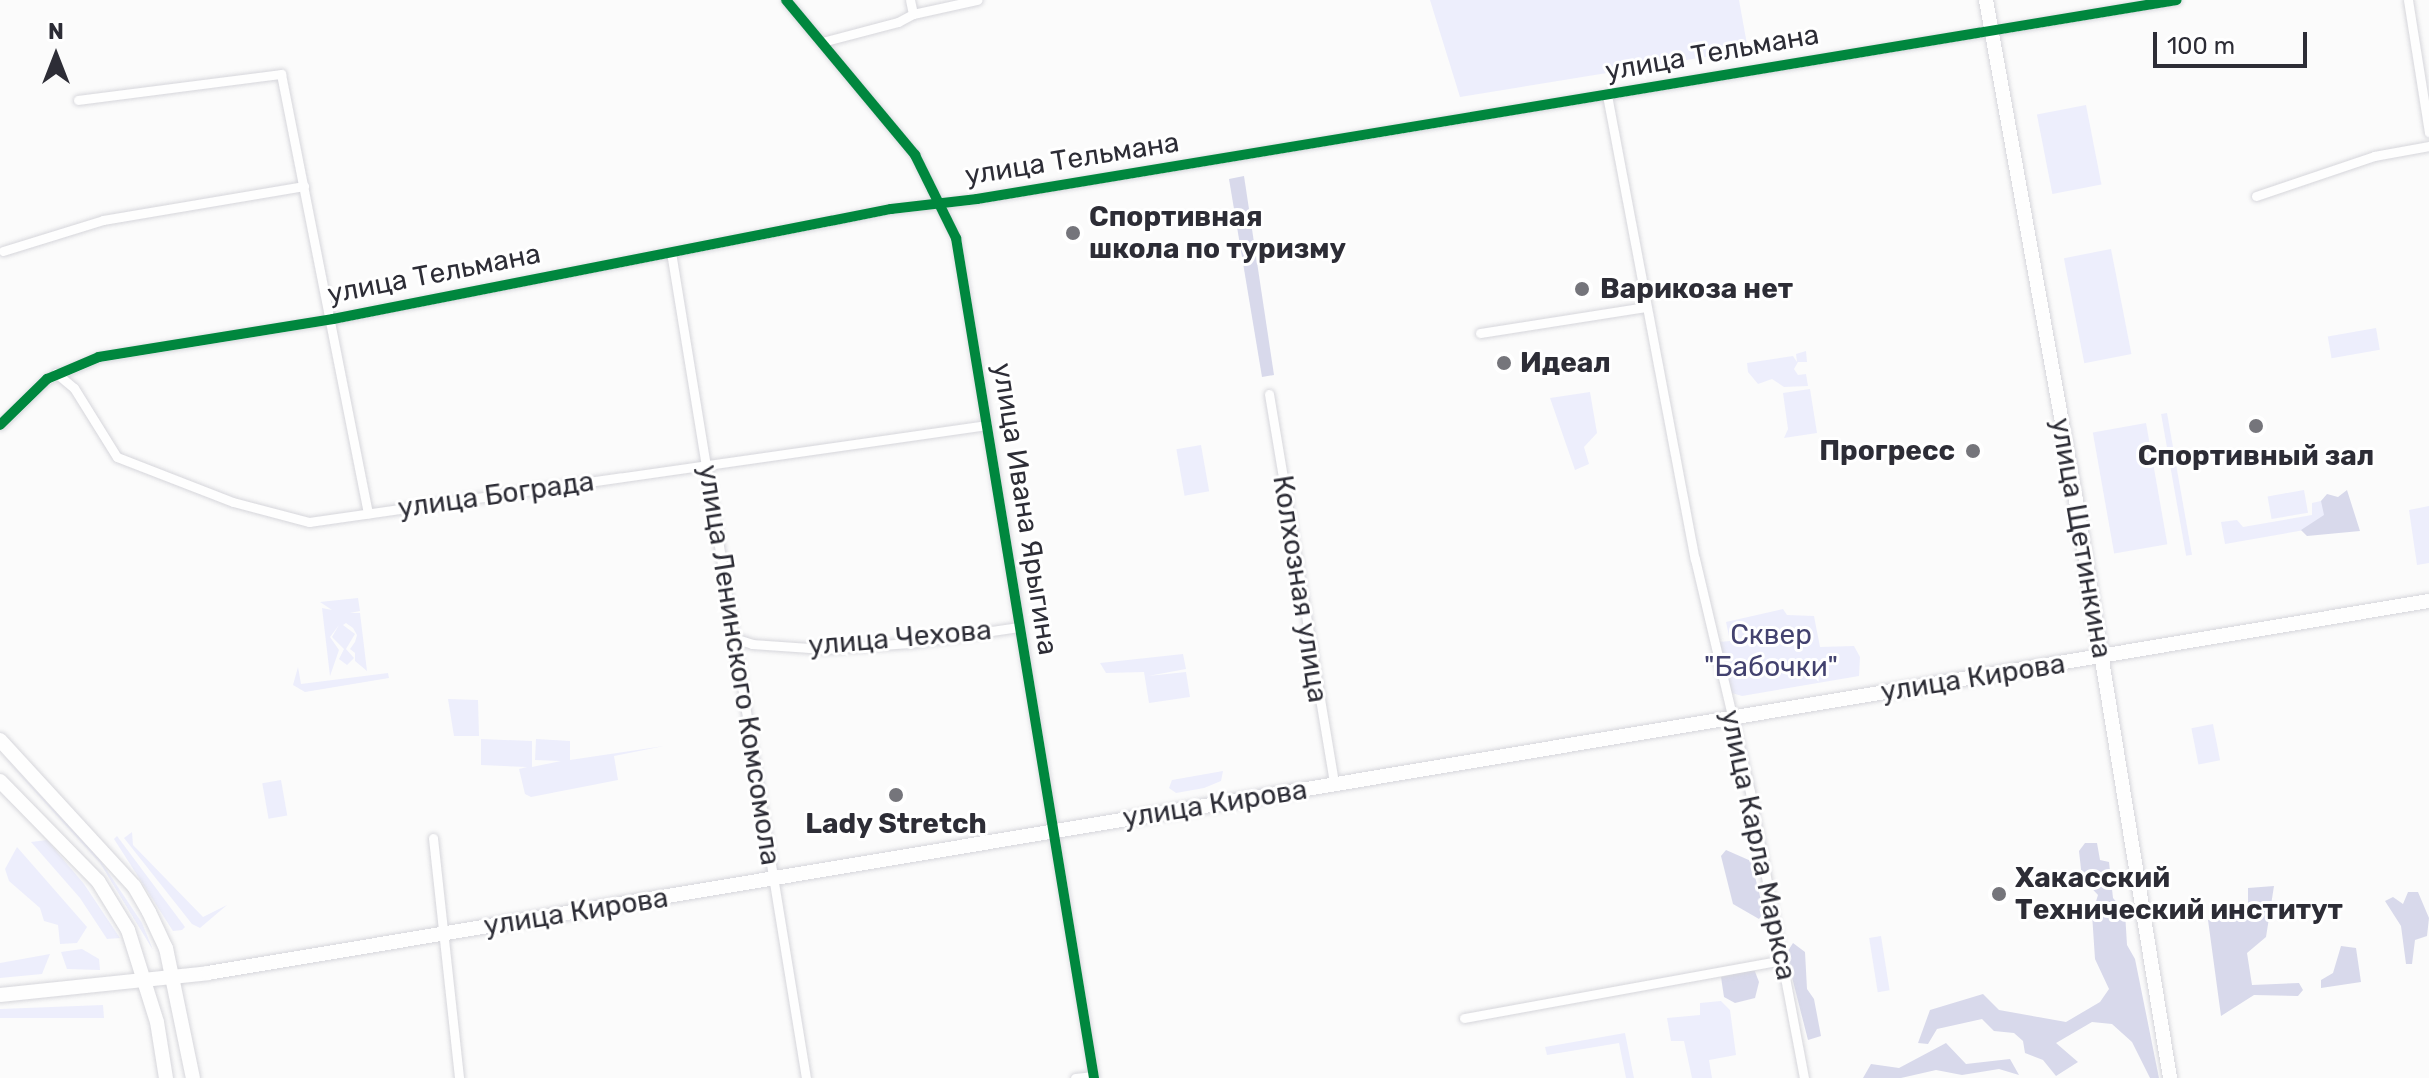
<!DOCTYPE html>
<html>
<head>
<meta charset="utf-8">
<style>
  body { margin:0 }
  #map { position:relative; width:2429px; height:1078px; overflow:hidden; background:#fbfbfb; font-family:Rubik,sans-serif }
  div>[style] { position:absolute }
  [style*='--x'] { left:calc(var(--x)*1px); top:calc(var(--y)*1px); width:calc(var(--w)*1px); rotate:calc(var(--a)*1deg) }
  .green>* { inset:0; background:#edeefc; transform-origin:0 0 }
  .forest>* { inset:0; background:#d8d9eb }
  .roads { filter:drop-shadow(0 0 2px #d6d6db) drop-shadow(0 0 2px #d6d6db) }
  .minor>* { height:9px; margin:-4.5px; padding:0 4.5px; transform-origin:4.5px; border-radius:4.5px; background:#fefefe }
  .primary>* { height:14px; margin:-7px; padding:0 7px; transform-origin:7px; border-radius:7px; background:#fefefe }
  .cycleway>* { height:10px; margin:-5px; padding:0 5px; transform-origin:5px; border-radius:5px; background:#00873e }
  .dots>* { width:22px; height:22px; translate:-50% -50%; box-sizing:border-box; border:4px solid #fff; border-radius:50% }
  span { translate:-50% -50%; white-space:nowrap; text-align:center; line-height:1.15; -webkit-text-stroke:6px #fff; paint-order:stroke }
  .street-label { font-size:28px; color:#2d2d36 }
  .poi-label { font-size:28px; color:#2d2d36; font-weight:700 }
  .left { translate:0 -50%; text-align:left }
  .right { translate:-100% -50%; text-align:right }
  .park-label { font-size:28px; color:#43426f }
  .north { position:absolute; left:16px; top:16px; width:80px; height:80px; -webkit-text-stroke:6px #fff; paint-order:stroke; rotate:0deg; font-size:22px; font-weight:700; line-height:32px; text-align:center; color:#2d2d36 }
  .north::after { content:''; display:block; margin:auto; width:28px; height:36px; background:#2d2d36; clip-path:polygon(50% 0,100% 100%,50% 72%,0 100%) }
  .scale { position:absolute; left:2153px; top:32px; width:154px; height:36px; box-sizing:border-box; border:4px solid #2d2d36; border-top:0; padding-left:10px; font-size:24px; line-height:28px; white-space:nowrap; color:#2d2d36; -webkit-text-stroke:6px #fff; paint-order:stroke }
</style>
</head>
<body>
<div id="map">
  <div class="green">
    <div style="clip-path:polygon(1430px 0,1739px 0,1748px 50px,1460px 97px)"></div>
    <div style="left:2086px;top:105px;width:81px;height:50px;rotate:79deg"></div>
    <div style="left:2111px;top:249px;width:107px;height:48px;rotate:79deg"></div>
    <div style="left:2376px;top:328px;width:22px;height:49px;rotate:80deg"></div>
    <div style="clip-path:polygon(1806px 351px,1807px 362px,1798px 362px,1794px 369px,1798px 375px,1806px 374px,1808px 386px,1784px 387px,1772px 379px,1758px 384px,1748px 372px,1747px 363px,1793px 356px,1797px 362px,1796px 354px)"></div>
    <div style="clip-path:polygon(1810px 389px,1817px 433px,1784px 438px,1788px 429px,1783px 393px)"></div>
    <div style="clip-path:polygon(1590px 392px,1597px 433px,1584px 447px,1589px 464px,1575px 470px,1550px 398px)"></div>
    <div style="left:2167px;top:413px;width:144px;height:6px;rotate:80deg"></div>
    <div style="left:2146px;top:423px;width:123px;height:54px;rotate:80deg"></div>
    <div style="left:1201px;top:445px;width:47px;height:25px;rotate:80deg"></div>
    <div style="left:2304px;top:490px;width:23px;height:37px;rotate:80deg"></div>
    <div style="clip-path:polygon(2338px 497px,2344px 523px,2225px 544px,2221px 522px,2237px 520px,2243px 527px,2312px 515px,2312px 503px)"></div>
    <div style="clip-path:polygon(2429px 506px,2429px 563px,2417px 565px,2409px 510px)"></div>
    <div style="clip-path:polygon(358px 598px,360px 611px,350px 613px,360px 613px,367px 671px,355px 661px,355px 653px,350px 649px,355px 642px,357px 635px,353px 628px,346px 623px,343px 625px,355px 634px,346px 649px,354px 658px,347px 665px,339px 659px,344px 649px,332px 637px,339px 625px,330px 637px,339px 650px,330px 676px,322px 608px,332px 610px,320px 602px)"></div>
    <div style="clip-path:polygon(1783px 609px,1787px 615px,1814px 616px,1820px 647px,1854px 646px,1860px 657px,1859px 676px,1742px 696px,1732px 693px,1719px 642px,1730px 641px,1726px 622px)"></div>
    <div style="clip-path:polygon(1183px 654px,1186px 669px,1148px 676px,1186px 672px,1190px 697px,1149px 703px,1144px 672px,1106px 673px,1100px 663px)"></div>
    <div style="clip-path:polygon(298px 667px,301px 684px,388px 673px,389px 678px,305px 692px,293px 685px)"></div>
    <div style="clip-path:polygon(448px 699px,478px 700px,479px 736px,454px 736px)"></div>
    <div style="left:2213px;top:724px;width:37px;height:22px;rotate:79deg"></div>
    <div style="clip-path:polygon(481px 739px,532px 741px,532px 767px,561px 761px,535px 760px,536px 739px,570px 741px,570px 760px,664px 746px,614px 756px,618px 780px,531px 797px,525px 794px,519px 769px,527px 767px,481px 765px)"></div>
    <div style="clip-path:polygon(0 753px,98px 857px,142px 923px,153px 950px,100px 863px)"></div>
    <div style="clip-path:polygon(1223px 771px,1221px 781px,1204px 788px,1176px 793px,1169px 788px,1172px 780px)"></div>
    <div style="left:281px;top:780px;width:36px;height:19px;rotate:80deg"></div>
    <div style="clip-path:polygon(132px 832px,133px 845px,203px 917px,227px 905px,200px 928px,192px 924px,124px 838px)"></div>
    <div style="clip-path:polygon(117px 836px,185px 927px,182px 930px,173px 931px,114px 839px)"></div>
    <div style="clip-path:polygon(47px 840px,84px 884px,120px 938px,107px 939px,80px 898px,31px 842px)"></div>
    <div style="clip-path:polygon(17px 847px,87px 927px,77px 943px,60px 944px,58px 925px,44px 921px,40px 908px,9px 881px,5px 869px)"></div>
    <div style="left:1881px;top:936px;width:55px;height:12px;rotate:81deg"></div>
    <div style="clip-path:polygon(82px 949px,99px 959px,100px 970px,67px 969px,61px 952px)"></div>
    <div style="clip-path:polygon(50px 954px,42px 974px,0 978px,0 963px)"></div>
    <div style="clip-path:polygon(1721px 1001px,1730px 1010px,1736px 1055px,1709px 1060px,1712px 1078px,1692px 1078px,1684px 1041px,1671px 1041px,1667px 1018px,1700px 1015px,1700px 1003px)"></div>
    <div style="clip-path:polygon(103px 1005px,104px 1018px,0 1018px,0 1009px)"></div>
    <div style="clip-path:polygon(1625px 1033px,1634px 1078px,1626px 1078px,1619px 1043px,1547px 1055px,1545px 1047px)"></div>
  </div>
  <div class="forest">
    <div style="clip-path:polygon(1244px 176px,1274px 375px,1262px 377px,1229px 179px)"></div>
    <div style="clip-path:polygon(2347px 490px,2360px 531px,2307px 536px,2301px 530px,2324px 515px,2321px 501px,2327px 494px,2338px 497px)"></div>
    <div style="clip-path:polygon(2085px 843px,2097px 843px,2100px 860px,2109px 862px,2113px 898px,2125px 912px,2127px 945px,2135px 959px,2159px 1078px,2150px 1078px,2132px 1042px,2112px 1024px,2092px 1022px,2056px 1043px,2078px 1062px,2056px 1076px,2043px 1060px,2025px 1053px,2023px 1041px,2014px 1033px,1994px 1031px,1982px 1019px,1937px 1029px,1928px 1044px,1918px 1043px,1930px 1010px,1983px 994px,1999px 1010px,2066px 1022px,2100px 1002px,2109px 989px,2095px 959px,2092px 914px,2098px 895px,2082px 878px,2079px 851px)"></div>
    <div style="clip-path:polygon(1726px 850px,1751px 861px,1764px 912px,1759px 919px,1733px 904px,1721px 856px)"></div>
    <div style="clip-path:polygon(2274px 886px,2266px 937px,2247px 953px,2252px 985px,2299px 983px,2303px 990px,2298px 996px,2254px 995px,2221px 1016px,2208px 920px,2248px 914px,2248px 888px)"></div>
    <div style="clip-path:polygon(2408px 892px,2418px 892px,2429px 918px,2427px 936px,2415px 940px,2412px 964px,2406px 964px,2401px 926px,2385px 901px,2393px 897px,2403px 904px)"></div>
    <div style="clip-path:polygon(1793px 943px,1805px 952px,1807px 989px,1814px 999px,1821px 1036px,1808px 1040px,1786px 954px)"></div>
    <div style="clip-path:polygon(2341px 946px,2356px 948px,2361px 982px,2321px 988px,2321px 980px,2333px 973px)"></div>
    <div style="clip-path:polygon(1754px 969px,1759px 982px,1755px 998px,1735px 1003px,1724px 997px,1721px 977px)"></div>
    <div style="clip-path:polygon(1946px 1043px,1966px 1064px,2010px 1059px,2019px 1075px,1999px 1069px,1962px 1075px,1936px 1070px,1901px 1078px,1863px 1078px,1871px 1064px,1899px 1068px)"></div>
  </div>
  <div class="roads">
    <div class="minor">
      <div style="--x:786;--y:0;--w:202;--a:50.2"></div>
      <div style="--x:915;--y:155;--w:93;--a:63.7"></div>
      <div style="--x:956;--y:238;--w:851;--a:80.67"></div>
      <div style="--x:2408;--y:0;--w:134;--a:81"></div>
      <div style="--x:913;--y:14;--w:66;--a:-12.3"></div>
      <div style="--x:822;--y:42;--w:79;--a:-14.7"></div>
      <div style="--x:898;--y:22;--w:17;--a:-28"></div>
      <div style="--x:913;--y:14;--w:14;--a:-102"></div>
      <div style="--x:1607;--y:95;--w:472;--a:79.3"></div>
      <div style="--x:1695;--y:559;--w:239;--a:76.7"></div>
      <div style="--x:1750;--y:792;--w:291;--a:79.3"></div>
      <div style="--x:78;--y:100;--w:205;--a:-7.3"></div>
      <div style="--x:281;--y:74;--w:448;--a:78.8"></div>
      <div style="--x:2256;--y:196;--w:125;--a:-18.7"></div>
      <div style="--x:2374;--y:156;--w:56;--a:-10.3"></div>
      <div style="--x:3;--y:251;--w:105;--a:-17.2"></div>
      <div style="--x:103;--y:220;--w:204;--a:-9.6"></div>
      <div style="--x:671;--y:252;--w:837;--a:80.72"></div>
      <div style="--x:1480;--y:333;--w:168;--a:-8.9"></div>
      <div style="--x:56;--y:373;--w:23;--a:40"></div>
      <div style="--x:74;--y:388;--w:81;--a:58.1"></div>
      <div style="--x:117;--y:457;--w:124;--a:21.2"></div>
      <div style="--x:233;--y:502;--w:79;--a:14.7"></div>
      <div style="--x:309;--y:522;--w:685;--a:-8.14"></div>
      <div style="--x:1269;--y:394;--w:395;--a:80.5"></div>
      <div style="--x:0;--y:425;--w:66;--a:-44.4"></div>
      <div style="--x:47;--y:379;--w:56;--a:-22.9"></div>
      <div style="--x:99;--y:357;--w:237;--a:-9.2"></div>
      <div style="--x:333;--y:319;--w:569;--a:-11.15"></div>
      <div style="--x:891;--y:209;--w:87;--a:-6.6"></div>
      <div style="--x:977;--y:199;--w:1216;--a:-9.42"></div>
      <div style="--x:734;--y:638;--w:19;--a:18"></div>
      <div style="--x:752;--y:644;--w:72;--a:4"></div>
      <div style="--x:824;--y:649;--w:86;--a:-4"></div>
      <div style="--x:910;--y:643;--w:110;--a:-8.4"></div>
      <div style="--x:433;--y:838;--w:241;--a:83.8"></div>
      <div style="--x:1464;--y:1018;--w:323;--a:-10.3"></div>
      <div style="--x:1075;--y:1078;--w:19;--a:-6"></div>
    </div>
    <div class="primary">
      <div style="--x:1986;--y:0;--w:508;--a:79.8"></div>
      <div style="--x:2076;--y:500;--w:586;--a:80.76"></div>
      <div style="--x:0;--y:740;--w:198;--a:47.5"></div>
      <div style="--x:134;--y:886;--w:30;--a:60"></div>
      <div style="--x:149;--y:912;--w:40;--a:65"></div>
      <div style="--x:166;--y:948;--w:133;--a:78.3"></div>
      <div style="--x:0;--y:781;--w:140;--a:45.6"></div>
      <div style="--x:98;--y:881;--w:57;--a:58.5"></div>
      <div style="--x:128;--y:930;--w:96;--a:72.5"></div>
      <div style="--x:157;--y:1022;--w:57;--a:80.9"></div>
      <div style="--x:0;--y:995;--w:209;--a:-6"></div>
      <div style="--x:208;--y:973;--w:2252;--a:-9.51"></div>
    </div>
  </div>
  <div class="cycleway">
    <div style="--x:786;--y:0;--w:202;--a:50.2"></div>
    <div style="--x:915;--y:155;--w:93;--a:63.7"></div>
    <div style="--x:956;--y:238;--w:851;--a:80.67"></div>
    <div style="--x:0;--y:425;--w:66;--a:-44.4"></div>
    <div style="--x:47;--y:379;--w:56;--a:-22.9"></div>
    <div style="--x:99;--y:357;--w:237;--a:-9.2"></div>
    <div style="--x:333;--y:319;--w:569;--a:-11.15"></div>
    <div style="--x:891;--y:209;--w:87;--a:-6.6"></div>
    <div style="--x:977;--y:199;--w:1216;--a:-9.42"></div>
  </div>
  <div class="dots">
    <div style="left:1073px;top:233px;background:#75757b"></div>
    <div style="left:1582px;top:289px;background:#75757b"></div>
    <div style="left:1504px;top:363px;background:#75757b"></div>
    <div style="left:2256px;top:426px;background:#75757b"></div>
    <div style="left:1973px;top:451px;background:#75757b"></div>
    <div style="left:896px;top:795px;background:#75757b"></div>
    <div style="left:1999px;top:894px;background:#75757b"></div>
  </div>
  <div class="street-label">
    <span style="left:1712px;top:53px;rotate:-10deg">улица Тельмана</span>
    <span style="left:1072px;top:159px;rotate:-9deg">улица Тельмана</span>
    <span style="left:434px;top:274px;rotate:-11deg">улица Тельмана</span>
    <span style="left:496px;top:495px;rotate:-8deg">улица Бограда</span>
    <span style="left:1025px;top:509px;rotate:81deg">улица Ивана Ярыгина</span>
    <span style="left:2081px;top:538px;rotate:80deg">улица Щетинкина</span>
    <span style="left:1300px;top:589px;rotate:81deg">Колхозная улица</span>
    <span style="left:900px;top:638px;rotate:-5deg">улица Чехова</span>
    <span style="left:739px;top:665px;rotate:81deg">улица Ленинского Комсомола</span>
    <span style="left:1973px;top:678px;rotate:-9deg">улица Кирова</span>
    <span style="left:1215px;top:804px;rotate:-9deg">улица Кирова</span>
    <span style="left:1758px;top:845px;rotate:78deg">улица Карла Маркса</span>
    <span style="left:576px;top:912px;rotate:-9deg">улица Кирова</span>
  </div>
  <div class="poi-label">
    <span class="left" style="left:1089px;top:233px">Спортивная<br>школа по туризму</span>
    <span class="left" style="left:1600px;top:289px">Варикоза нет</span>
    <span class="left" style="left:1520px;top:363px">Идеал</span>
    <span class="right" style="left:1955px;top:451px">Прогресс</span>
    <span style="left:2256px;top:456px">Спортивный зал</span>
    <span style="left:896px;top:824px">Lady Stretch</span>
    <span class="left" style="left:2015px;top:894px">Хакасский<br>Технический институт</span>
  </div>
  <div class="park-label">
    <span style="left:1771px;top:651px">Сквер<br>"Бабочки"</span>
  </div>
  <div class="north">N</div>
  <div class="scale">100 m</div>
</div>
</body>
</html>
